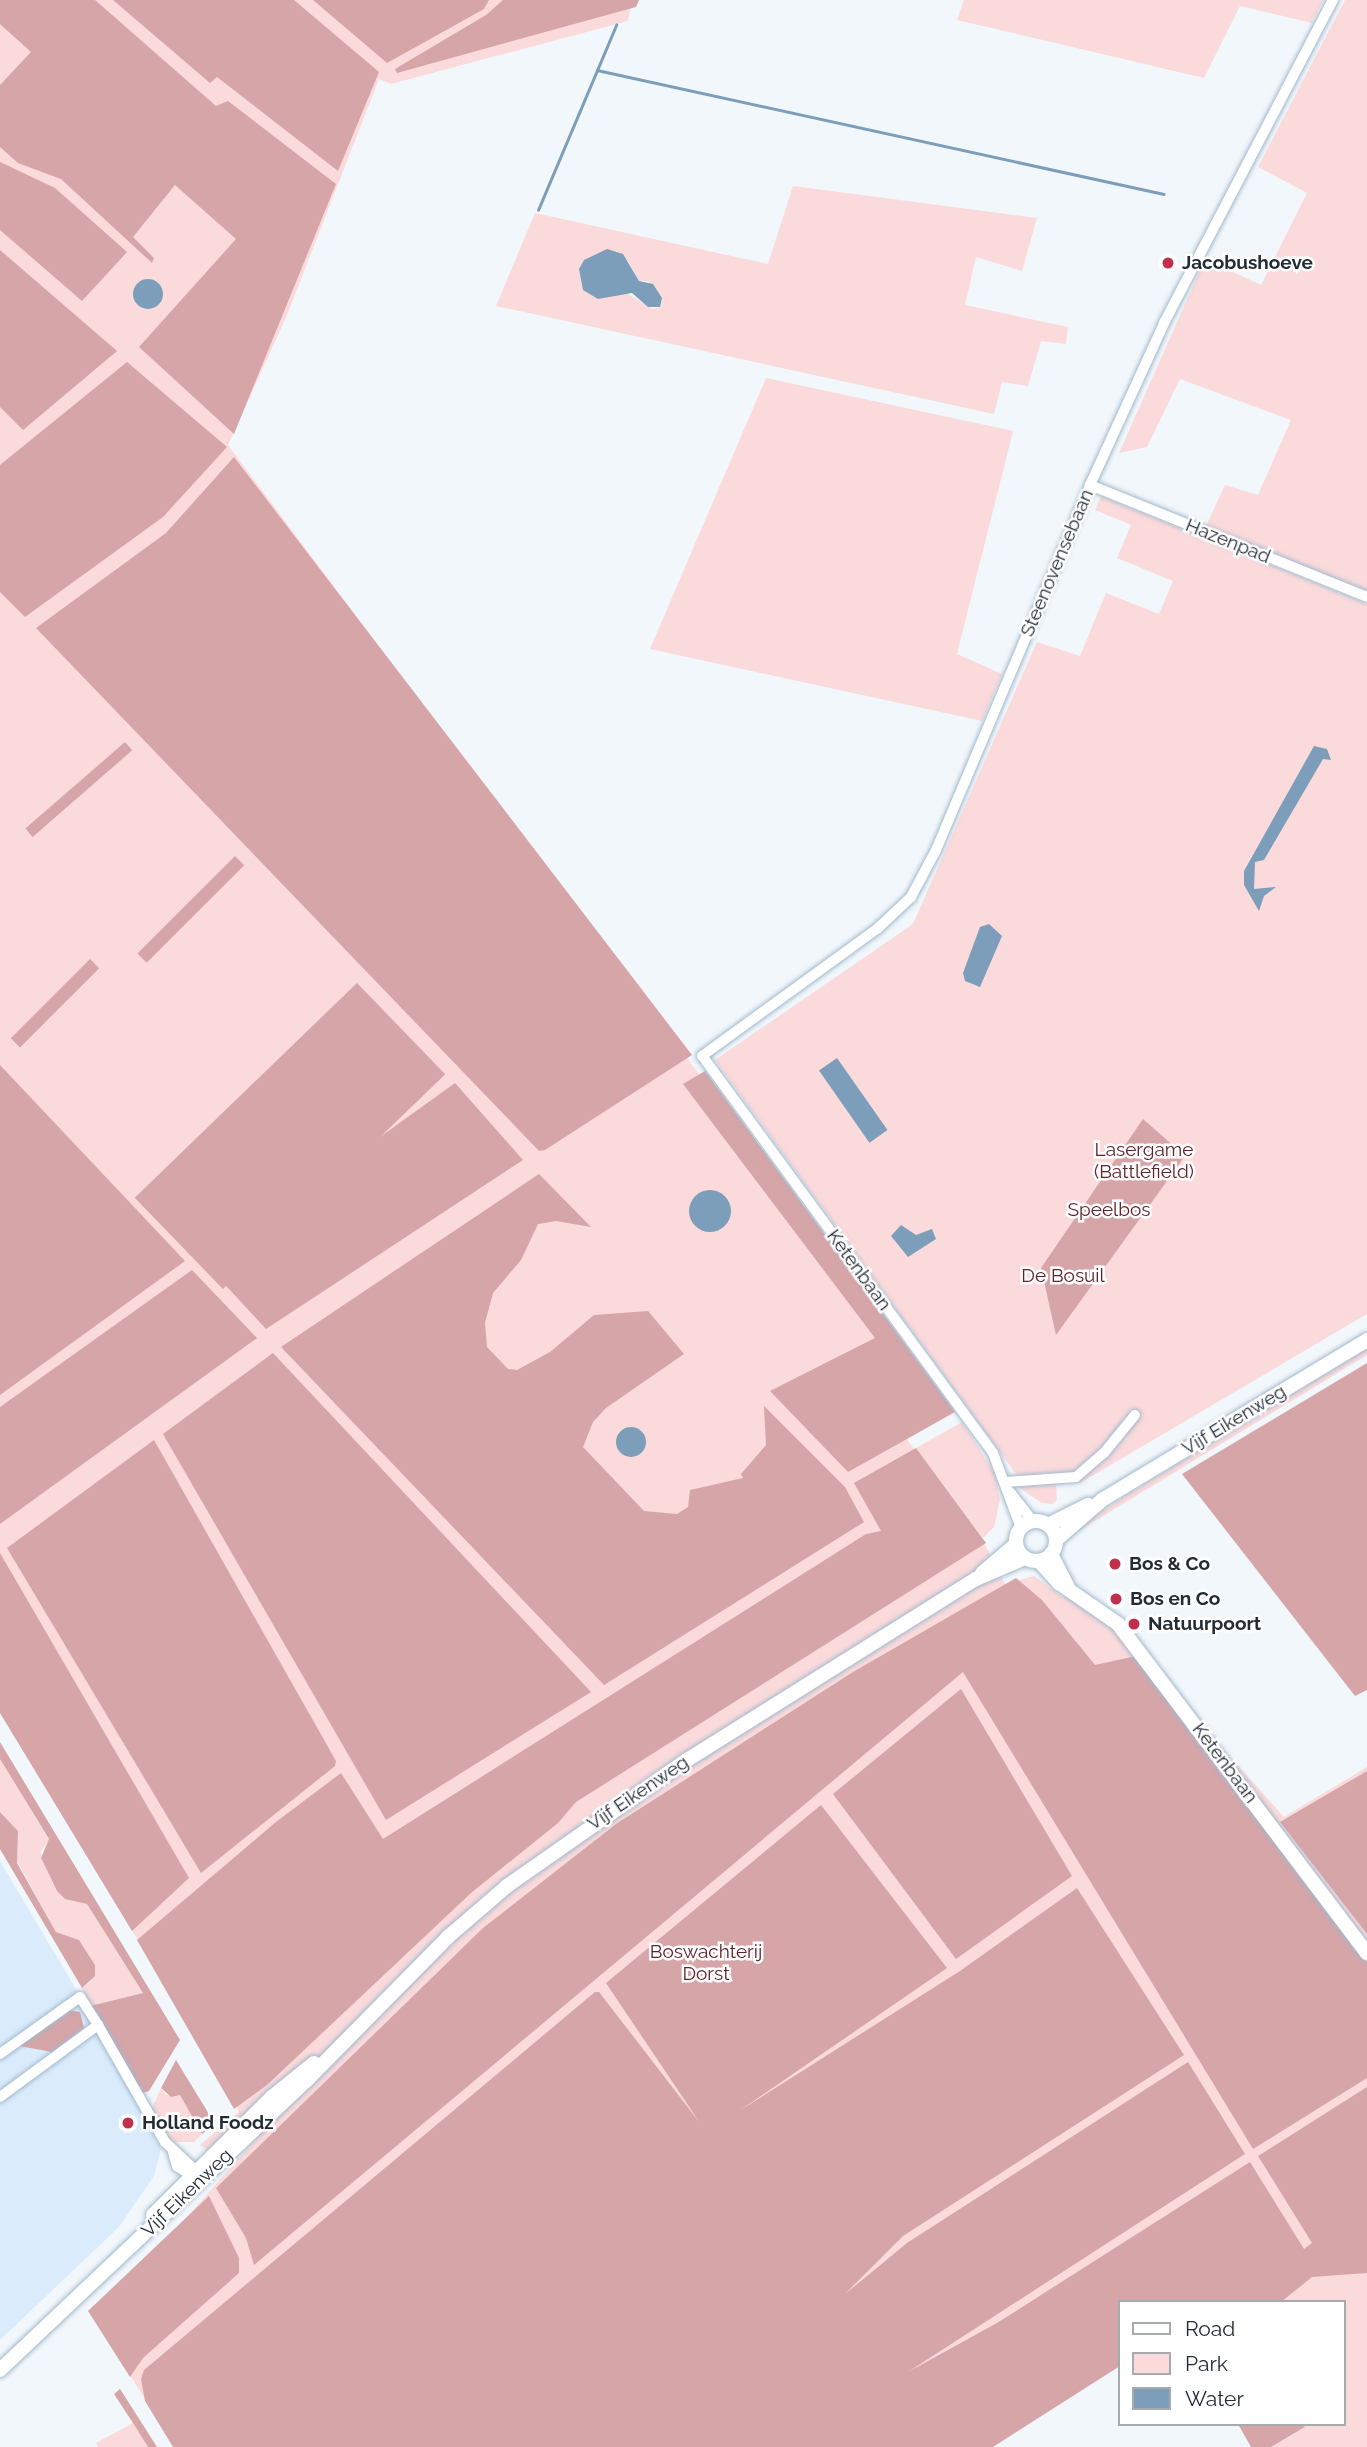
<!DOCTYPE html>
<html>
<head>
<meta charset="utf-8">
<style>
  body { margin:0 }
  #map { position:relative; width:1367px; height:2447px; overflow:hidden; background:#f2f7fb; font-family:Raleway,sans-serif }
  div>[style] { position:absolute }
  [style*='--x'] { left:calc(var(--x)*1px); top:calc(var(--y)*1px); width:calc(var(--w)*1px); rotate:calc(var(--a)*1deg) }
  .built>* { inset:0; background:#daecfc }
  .green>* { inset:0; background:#fbdadb }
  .forest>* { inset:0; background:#d5a5a8; transform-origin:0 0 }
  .water>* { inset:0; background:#7c9eba; transform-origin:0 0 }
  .round { border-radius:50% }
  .stream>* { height:2.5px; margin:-1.25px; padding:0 1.25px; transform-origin:1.25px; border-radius:1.25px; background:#7c9eba }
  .roads { filter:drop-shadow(0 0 2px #a1b9cd) drop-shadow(0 0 2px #a1b9cd) }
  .street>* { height:10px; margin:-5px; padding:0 5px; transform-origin:5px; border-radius:5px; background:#fff }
  .secondary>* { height:14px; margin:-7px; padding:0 7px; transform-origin:7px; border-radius:7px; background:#fff }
  .secondary>.ring { margin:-7px; padding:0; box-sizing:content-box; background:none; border:14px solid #fff; border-radius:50% }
  .dots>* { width:19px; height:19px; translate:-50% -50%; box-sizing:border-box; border:4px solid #fff; border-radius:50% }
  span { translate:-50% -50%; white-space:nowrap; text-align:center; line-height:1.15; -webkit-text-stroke:5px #fff; paint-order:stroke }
  .poi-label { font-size:19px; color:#232c34; font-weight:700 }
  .left { translate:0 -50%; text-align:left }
  .street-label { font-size:19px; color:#232c34 }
  .park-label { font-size:19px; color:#5d222a }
  .legend { position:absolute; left:1118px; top:2300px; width:228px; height:126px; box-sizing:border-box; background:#fff; border:2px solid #a7abae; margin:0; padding:9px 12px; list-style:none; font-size:21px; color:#232c34 }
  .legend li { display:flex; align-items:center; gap:14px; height:35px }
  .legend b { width:35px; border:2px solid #a7abae }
</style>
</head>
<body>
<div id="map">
  <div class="built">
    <div style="clip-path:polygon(0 1861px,83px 2001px,161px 2149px,154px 2176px,119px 2227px,0 2340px)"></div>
  </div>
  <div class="green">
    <div style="clip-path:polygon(0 0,632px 0,628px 21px,391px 84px,379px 79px,287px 315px,228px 445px,949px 1408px,907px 1431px,908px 1441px,980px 1535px,1005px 1584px,1034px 1576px,1063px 1597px,1078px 1599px,1105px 1617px,1284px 1817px,1367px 1767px,1367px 2267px,1336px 2272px,1367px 2273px,1367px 2447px,1271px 2447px,1304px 2428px,1299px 2424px,1344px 2424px,1344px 2302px,1120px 2302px,1120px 2352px,176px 2447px,95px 2321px,255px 2140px,243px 2121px,212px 2153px,200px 2145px,239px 2112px,0 1706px)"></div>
    <div style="clip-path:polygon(964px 0,1323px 0,1312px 23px,1240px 6px,1204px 78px,957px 20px)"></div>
    <div style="clip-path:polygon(1345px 0,1367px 0,1367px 593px,1206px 526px,1225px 485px,1258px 495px,1291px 420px,1180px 379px,1147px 447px,1119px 453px,1205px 259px,1261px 285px,1307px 193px,1258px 167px)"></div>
    <div style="clip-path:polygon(evenodd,793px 186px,1037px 218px,1022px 271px,976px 257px,965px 305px,1068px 327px,1066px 344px,1041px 341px,1028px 386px,1002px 382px,994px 414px,496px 306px,535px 213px,768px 264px,793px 186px,616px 250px,628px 261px,639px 281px,648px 281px,660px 307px,653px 309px,626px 293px,616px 250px)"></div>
    <div style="clip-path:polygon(766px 378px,1013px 431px,957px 654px,1002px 674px,982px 721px,650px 649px)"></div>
    <div style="clip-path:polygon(1101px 496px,1367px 604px,1367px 1314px,1080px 1483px,1016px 1474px,715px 1060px,913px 924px,1037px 642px,1080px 656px,1106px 593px,1159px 614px,1173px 581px,1117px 558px,1131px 525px,1095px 510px)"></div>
    <div style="clip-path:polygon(1367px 1346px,1367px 1355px,1080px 1530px,1077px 1526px)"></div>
    <div style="clip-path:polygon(962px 1422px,995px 1473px,1000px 1500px,994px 1527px,983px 1538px,916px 1448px)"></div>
    <div style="clip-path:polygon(1056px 1483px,1057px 1500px,1052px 1504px,1042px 1503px,1018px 1487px)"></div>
    <div style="clip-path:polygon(0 1759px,49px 1840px,41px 1851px,43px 1863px,57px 1891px,65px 1899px,87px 1904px,143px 1993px,90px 2006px,82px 1988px,91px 1981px,95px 1965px,79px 1940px,56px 1932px,17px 1861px,18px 1831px,0 1812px)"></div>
    <div style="clip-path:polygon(161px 2088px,166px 2095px,180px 2095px,202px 2134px,194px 2142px,172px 2142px,162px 2127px,152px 2108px)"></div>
    <div style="clip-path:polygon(133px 2423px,148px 2447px,98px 2447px,96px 2443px)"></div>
  </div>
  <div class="forest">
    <div style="clip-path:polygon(0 0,95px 0,216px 106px,228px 101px,336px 184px,234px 434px,139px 347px,236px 239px,175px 185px,133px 237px,154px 258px,152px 263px,61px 179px,18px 163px,0 147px,0 85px,31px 52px,0 24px)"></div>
    <div style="clip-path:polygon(113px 0,294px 0,379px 72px,338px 171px,217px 77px,210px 83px)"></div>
    <div style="clip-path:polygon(313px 0,489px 0,484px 9px,387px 63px)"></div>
    <div style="clip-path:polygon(503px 0,639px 0,636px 7px,397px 73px,395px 69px,486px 15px)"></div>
    <div style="clip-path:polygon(0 162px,55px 188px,127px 252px,82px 301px,0 230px)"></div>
    <div style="clip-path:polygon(0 250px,117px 351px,23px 430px,0 407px)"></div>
    <div style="clip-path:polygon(127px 362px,227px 447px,163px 517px,25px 617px,0 592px,0 465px)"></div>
    <div style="clip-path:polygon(234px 457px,692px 1055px,545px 1150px,539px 1151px,36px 628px,166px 533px)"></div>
    <div style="left:125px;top:742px;width:11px;height:132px;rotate:49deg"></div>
    <div style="left:235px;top:856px;width:13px;height:138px;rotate:45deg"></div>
    <div style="left:90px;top:959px;width:13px;height:112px;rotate:45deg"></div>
    <div style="left:357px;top:983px;width:127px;height:309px;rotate:46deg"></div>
    <div style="clip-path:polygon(0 1065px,185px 1261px,0 1395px)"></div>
    <div style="clip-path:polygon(705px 1071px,955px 1412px,848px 1472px,770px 1391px,875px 1338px,683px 1084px)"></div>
    <div style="clip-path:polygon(455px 1083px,523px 1160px,266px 1329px,205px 1263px)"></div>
    <div style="clip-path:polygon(1143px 1119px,1185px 1156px,1056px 1335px,1041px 1268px)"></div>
    <div style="clip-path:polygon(539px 1174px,591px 1227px,556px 1221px,538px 1224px,521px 1260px,493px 1293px,485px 1323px,487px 1347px,508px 1369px,517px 1370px,550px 1352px,594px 1315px,648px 1311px,684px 1354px,606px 1408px,593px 1422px,583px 1447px,644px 1511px,677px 1514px,688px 1507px,690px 1490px,743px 1478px,741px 1474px,766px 1445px,764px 1406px,845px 1487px,864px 1522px,604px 1685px,281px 1347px)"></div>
    <div style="clip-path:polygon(192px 1270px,257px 1338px,0 1524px,0 1407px)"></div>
    <div style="clip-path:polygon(273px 1353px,591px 1692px,386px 1820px,163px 1434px)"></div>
    <div style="clip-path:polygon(1367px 1363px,1367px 1690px,1355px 1696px,1182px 1474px)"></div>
    <div style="clip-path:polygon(154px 1440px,336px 1761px,335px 1766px,201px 1873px,7px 1548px)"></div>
    <div style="clip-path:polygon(916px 1448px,986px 1543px,576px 1802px,558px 1823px,471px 1893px,267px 2085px,234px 2109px,137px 1940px,276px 1822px,341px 1773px,383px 1839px,866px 1534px,881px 1531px,854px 1483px)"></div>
    <div style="clip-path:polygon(0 1553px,189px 1878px,132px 1931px,0 1713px)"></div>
    <div style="clip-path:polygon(1016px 1578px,1042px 1600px,1095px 1665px,1136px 1656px,1367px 1962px,1367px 2078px,1253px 2149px,963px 1672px,254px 2265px,246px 2238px,216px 2188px,483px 1928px,616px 1824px,853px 1672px)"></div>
    <div style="clip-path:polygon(961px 1689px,1072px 1876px,956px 1959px,833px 1794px)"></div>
    <div style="clip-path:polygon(0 1742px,180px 2040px,149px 2091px,143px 2093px,138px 2085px,90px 2006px,143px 1993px,87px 1904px,65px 1899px,57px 1891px,41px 1858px,49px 1839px,0 1759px)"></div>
    <div style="clip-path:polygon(1367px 1771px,1367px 1934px,1280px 1822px)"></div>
    <div style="clip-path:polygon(821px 1805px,947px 1968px,739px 2111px,960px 1971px,1077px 1888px,1184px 2055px,903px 2236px,844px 2295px,907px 2243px,1188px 2062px,1245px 2154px,908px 2372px,997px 2323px,1250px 2162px,1304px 2249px,1312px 2243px,1258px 2156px,1367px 2087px,1367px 2273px,1312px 2277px,1281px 2302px,1120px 2302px,1120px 2366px,993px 2447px,173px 2447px,145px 2401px,141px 2379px,144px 2370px,595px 1992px,599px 1992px,700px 2123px,606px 1983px)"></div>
    <div style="clip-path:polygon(0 1812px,18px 1831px,17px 1863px,56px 1932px,79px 1940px,95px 1965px,95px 1976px,82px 1988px,0 1849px)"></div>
    <div style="clip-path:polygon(68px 2010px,80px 2012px,84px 2028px,52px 2052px,19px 2046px)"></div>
    <div style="clip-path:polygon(176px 2060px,215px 2124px,202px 2134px,180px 2095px,171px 2097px,161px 2088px)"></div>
    <div style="clip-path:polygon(209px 2196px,239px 2258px,239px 2273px,143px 2358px,130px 2377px,88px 2311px)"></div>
    <div style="clip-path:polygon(120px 2389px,129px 2403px,157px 2447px,148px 2447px,133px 2423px,114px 2394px)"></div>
    <div style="clip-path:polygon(1238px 2424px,1299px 2424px,1305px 2427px,1271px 2447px,1251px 2447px)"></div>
  </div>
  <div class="water">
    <div style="clip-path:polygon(607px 249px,623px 254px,639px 281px,653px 284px,662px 298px,660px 307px,648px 307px,632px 293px,598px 299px,583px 290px,579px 269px,584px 260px)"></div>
    <div class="round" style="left:133px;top:279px;width:30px;height:30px"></div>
    <div style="clip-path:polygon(1314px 746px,1327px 749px,1331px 760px,1323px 759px,1264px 860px,1255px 862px,1254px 889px,1276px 887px,1264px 896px,1259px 911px,1244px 885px,1244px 871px)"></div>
    <div style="clip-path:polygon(989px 924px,1002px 936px,980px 987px,965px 981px,963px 973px,980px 927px)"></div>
    <div style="left:837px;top:1058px;width:88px;height:22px;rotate:55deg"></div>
    <div class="round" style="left:689px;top:1190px;width:42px;height:42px"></div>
    <div style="clip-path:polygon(901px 1225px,916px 1235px,932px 1229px,936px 1239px,908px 1257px,891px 1236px)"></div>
    <div class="round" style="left:616px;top:1427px;width:30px;height:30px"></div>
  </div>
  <div class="stream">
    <div style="--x:597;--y:70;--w:580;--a:12.34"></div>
    <div style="--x:538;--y:210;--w:201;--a:-67.1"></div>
  </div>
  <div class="roads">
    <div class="street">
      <div style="--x:1090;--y:485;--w:299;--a:22"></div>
      <div style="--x:1006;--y:1482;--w:70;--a:-4.1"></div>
      <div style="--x:1076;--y:1477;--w:37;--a:-41"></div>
      <div style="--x:1104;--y:1453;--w:49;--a:-50.8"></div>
      <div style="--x:1010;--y:1492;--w:37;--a:52"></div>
      <div style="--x:1021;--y:1528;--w:80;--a:-110.5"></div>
      <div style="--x:993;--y:1453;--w:492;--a:-126.2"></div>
      <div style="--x:702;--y:1056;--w:216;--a:-36"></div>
      <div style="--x:877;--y:929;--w:47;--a:-43.3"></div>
      <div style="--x:911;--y:897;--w:53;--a:-62"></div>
      <div style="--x:936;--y:850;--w:396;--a:-67.1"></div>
      <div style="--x:1090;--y:485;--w:178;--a:-65.4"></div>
      <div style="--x:1164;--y:323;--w:365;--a:-62.4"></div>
      <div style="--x:0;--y:2054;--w:98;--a:-35.5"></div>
      <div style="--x:80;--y:1997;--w:33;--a:57"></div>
      <div style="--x:0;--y:2097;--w:122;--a:-36.3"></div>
      <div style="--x:98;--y:2025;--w:135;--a:60.2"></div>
      <div style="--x:165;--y:2142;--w:42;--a:43.1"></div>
      <div style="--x:173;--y:2152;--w:15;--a:74"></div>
      <div style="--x:177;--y:2166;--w:23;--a:34"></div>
    </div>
    <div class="secondary">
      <div class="ring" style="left:1016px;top:1521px;width:26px;height:26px"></div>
      <div style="--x:1048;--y:1525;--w:45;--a:-26.6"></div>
      <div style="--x:1056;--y:1540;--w:61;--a:-41"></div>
      <div style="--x:1102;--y:1500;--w:310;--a:-31.1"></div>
      <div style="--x:1051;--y:1554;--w:37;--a:63"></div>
      <div style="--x:1039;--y:1561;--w:30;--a:48"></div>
      <div style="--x:1059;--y:1583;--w:72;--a:34.8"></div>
      <div style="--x:1118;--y:1624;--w:413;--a:52.9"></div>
      <div style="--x:982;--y:1573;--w:45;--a:-40.5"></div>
      <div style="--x:153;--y:2215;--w:168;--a:-44.8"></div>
      <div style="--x:272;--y:2097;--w:54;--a:-39"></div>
      <div style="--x:0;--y:2370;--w:422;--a:-43.4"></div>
      <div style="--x:307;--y:2080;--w:201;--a:-45.4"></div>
      <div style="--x:448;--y:1937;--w:78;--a:-40.8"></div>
      <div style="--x:507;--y:1886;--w:220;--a:-35"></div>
      <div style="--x:687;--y:1760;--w:341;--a:-32.1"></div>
      <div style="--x:976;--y:1579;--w:53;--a:-23.2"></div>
    </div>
  </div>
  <div class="dots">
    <div style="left:1168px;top:263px;background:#c0304c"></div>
    <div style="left:1115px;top:1564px;background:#c0304c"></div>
    <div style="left:1116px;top:1599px;background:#c0304c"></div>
    <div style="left:1134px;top:1624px;background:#c0304c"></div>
    <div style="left:128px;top:2123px;background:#c0304c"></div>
  </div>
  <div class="poi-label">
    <span class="left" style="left:1182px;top:263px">Jacobushoeve</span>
    <span class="left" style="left:1129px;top:1564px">Bos &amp; Co</span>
    <span class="left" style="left:1130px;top:1599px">Bos en Co</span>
    <span class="left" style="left:1148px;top:1624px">Natuurpoort</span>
    <span class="left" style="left:142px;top:2123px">Holland Foodz</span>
  </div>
  <div class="street-label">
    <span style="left:1228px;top:541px;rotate:22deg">Hazenpad</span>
    <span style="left:1057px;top:563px;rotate:-67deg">Steenovensebaan</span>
    <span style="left:859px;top:1270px;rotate:54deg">Ketenbaan</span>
    <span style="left:1234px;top:1420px;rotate:-31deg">Vijf Eikenweg</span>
    <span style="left:1225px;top:1763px;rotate:53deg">Ketenbaan</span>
    <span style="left:638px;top:1793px;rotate:-34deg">Vijf Eikenweg</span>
    <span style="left:187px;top:2193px;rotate:-44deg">Vijf Eikenweg</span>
  </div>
  <div class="park-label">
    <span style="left:1144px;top:1161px">Lasergame<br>(Battlefield)</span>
    <span style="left:1109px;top:1210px">Speelbos</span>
    <span style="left:1063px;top:1276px">De Bosuil</span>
    <span style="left:706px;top:1963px">Boswachterij<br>Dorst</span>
  </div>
  <ul class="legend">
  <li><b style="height:9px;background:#fff"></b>Road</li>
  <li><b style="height:19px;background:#fbdadb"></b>Park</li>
  <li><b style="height:19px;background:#7c9eba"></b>Water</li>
  </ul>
</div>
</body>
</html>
